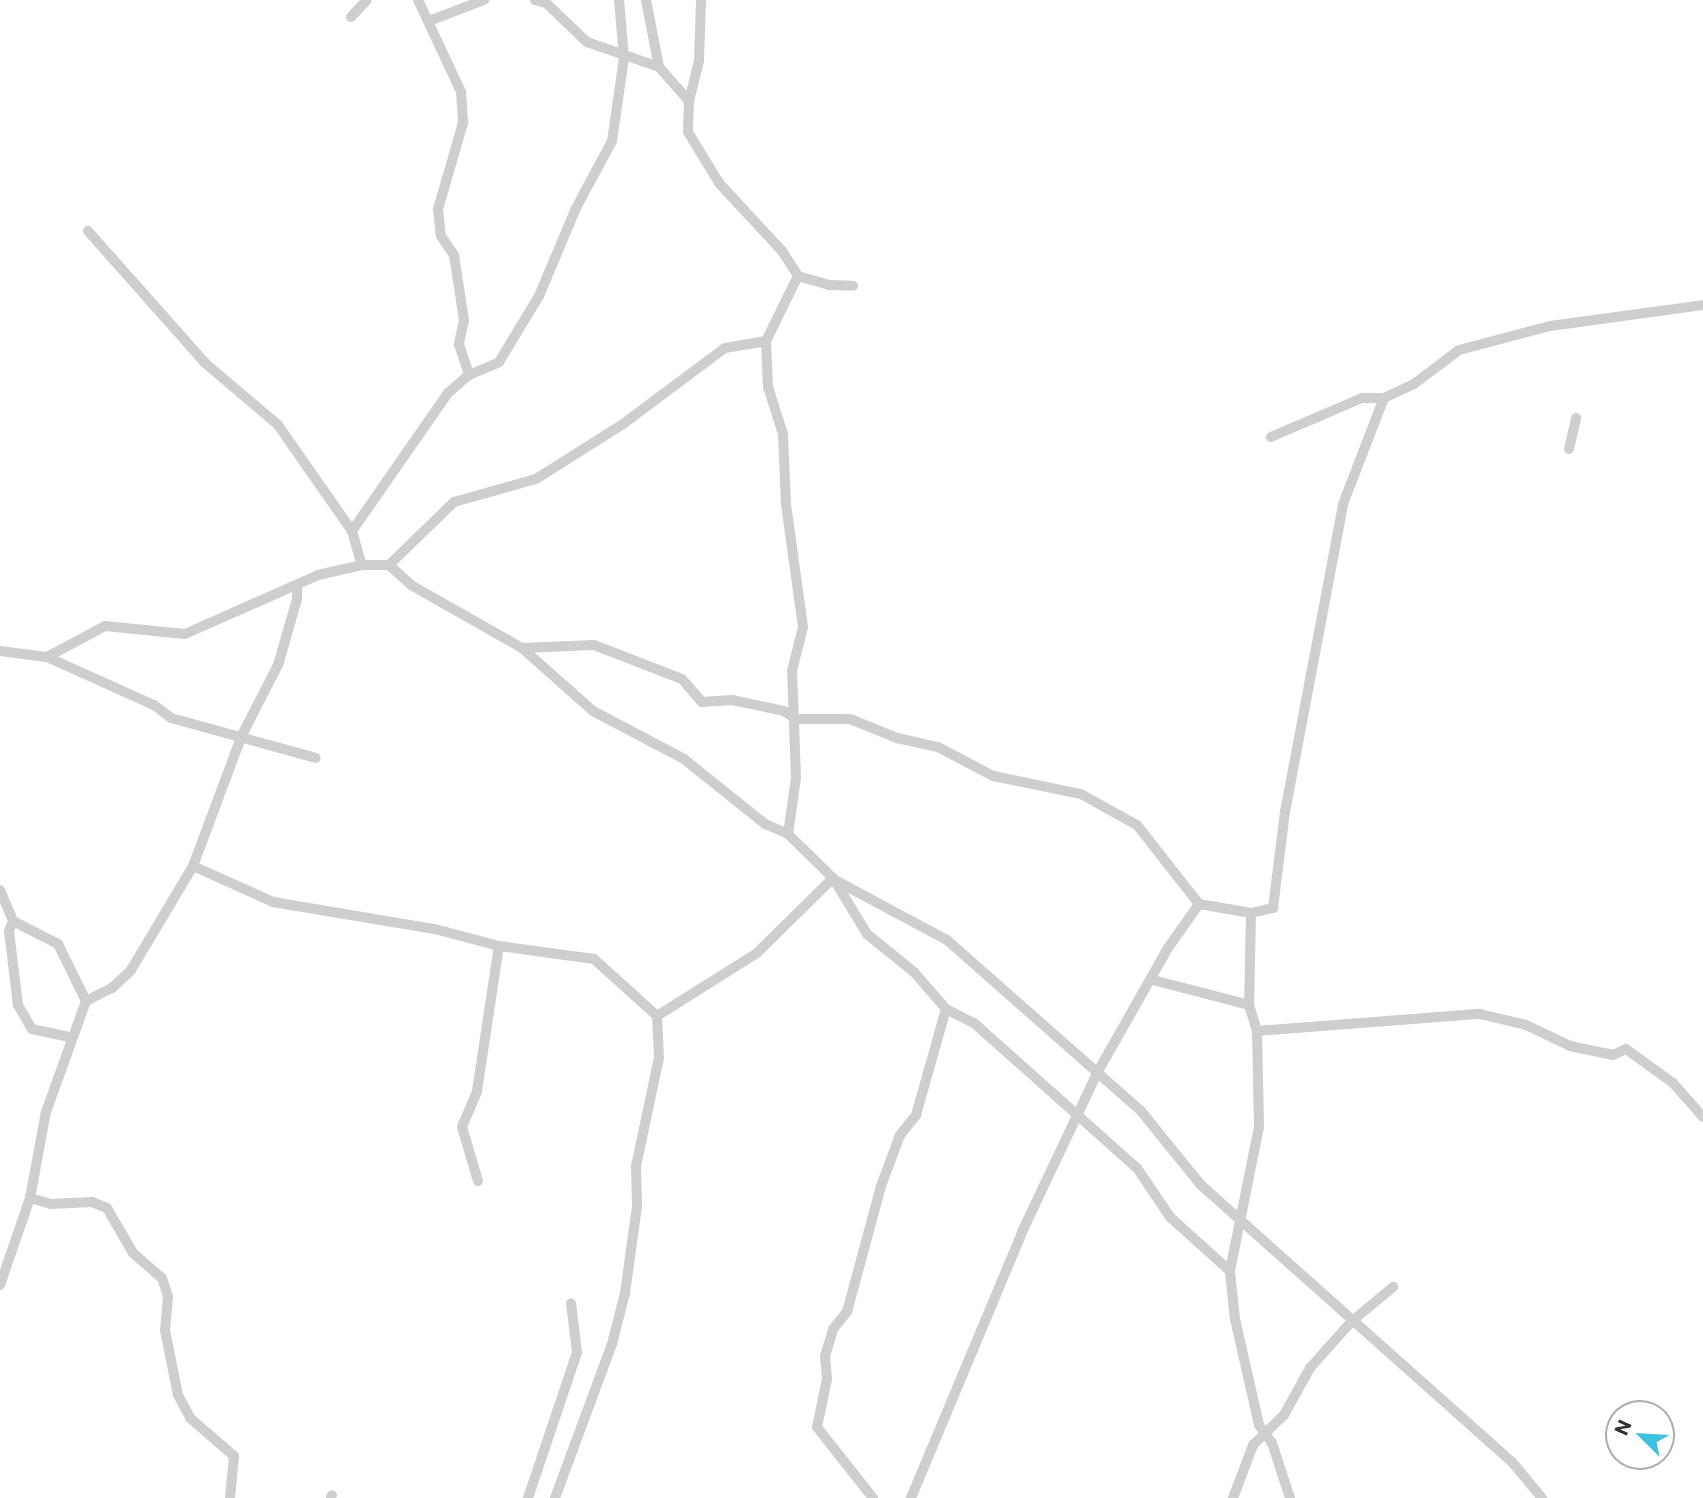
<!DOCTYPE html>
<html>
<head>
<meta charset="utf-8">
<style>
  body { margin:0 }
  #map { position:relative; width:1703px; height:1498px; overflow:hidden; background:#fff; font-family:Commissioner,sans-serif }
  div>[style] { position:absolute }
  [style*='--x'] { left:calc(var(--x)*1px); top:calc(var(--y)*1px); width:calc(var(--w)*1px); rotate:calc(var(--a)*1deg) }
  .minor>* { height:10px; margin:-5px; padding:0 5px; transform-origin:5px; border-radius:5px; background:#cecece }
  span { translate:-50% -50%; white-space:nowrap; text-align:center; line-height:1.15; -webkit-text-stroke:7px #fff; paint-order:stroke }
  .north { position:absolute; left:1605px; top:1400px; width:70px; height:70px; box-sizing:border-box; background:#fff; border:2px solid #adadad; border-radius:50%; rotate:294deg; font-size:19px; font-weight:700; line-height:28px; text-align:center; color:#313131 }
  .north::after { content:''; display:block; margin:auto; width:24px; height:32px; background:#3dc1de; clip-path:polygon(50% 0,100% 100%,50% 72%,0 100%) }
</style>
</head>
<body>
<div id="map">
  <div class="minor">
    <div style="--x:418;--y:0;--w:102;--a:64.9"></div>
    <div style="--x:461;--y:92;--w:31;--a:86"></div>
    <div style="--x:463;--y:123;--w:90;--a:106.2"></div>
    <div style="--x:438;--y:209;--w:27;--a:84"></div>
    <div style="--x:441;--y:236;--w:23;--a:56"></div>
    <div style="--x:454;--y:255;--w:66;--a:81.3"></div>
    <div style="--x:464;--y:320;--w:25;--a:102"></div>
    <div style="--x:459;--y:344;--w:33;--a:72"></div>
    <div style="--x:535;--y:0;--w:11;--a:15"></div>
    <div style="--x:546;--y:3;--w:57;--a:43.6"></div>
    <div style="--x:587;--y:42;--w:76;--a:19.1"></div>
    <div style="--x:659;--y:67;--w:45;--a:48.6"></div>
    <div style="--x:689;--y:101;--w:31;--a:92"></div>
    <div style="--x:688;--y:132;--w:60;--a:58.7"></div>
    <div style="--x:719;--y:183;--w:93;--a:47.2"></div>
    <div style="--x:782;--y:251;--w:30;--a:57"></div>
    <div style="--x:798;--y:276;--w:32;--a:16"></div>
    <div style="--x:829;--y:285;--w:24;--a:2"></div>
    <div style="--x:646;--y:0;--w:68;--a:79"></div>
    <div style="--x:351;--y:17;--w:23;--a:-47"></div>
    <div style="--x:429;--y:21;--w:59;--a:-20.9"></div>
    <div style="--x:689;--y:101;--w:41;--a:-76"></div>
    <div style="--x:699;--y:61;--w:61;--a:-88.1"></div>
    <div style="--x:88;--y:231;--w:176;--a:48.4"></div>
    <div style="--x:205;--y:363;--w:96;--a:40.3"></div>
    <div style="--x:278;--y:425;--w:129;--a:55.1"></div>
    <div style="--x:352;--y:531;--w:35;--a:74"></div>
    <div style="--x:1271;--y:437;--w:99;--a:-23.2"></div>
    <div style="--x:1362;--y:398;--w:22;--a:0"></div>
    <div style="--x:1569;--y:449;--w:32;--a:-77"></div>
    <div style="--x:352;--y:531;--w:168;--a:-55.2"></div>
    <div style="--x:448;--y:393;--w:28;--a:-41"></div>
    <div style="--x:469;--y:375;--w:33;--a:-23"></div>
    <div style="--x:499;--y:362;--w:77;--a:-58.8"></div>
    <div style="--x:539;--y:296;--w:95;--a:-67.2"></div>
    <div style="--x:576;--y:208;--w:76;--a:-61.8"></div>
    <div style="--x:612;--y:141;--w:84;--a:-81.8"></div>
    <div style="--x:624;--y:58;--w:58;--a:-94.9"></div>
    <div style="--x:389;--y:565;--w:91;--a:-44.1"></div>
    <div style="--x:454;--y:502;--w:85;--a:-15.7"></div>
    <div style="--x:536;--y:479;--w:103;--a:-32.3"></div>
    <div style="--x:623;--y:424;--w:127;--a:-36.7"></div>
    <div style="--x:725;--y:348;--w:42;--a:-9.7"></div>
    <div style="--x:522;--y:648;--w:72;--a:-2.4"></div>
    <div style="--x:594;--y:645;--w:94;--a:21.1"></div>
    <div style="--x:682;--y:679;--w:30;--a:49"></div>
    <div style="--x:702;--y:702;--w:30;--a:-4"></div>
    <div style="--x:732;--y:700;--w:53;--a:11.9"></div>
    <div style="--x:784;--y:711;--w:14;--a:34"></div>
    <div style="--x:796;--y:719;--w:54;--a:0"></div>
    <div style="--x:850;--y:719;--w:51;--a:22"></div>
    <div style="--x:897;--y:738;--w:42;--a:12.4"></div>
    <div style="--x:938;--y:747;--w:62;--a:27.8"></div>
    <div style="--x:993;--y:776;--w:90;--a:11.6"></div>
    <div style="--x:1081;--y:794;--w:64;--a:29"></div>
    <div style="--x:1137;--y:825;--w:100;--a:51.9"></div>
    <div style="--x:1199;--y:904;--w:53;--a:9.8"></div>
    <div style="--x:1251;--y:913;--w:23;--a:-13"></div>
    <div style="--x:1273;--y:908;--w:97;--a:-82.9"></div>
    <div style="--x:1285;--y:812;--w:313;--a:-79.3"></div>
    <div style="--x:1343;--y:504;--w:114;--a:-68.9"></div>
    <div style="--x:1384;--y:398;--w:33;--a:-25"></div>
    <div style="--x:1414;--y:384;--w:56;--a:-37.1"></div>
    <div style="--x:1459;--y:350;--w:94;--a:-14.8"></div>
    <div style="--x:1550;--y:326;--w:154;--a:-7.8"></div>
    <div style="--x:0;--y:651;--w:47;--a:7.3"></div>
    <div style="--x:47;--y:657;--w:117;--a:24.2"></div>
    <div style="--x:154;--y:705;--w:21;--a:37"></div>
    <div style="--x:171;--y:718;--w:150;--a:15.4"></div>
    <div style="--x:47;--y:657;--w:66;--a:-28.1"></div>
    <div style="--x:105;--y:626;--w:80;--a:5.7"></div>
    <div style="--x:185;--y:634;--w:145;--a:-23.9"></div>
    <div style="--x:318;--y:575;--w:45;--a:-12.8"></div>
    <div style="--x:362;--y:565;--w:27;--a:0"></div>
    <div style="--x:389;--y:565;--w:30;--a:42"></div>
    <div style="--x:411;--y:585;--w:128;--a:29.6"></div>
    <div style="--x:522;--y:648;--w:95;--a:41.6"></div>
    <div style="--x:593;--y:711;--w:103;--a:27.8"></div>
    <div style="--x:684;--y:759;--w:104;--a:38.7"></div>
    <div style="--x:765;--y:824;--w:25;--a:23"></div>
    <div style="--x:788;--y:834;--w:63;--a:44.4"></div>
    <div style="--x:833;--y:878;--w:66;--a:58.7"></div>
    <div style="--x:867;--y:934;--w:60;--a:39"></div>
    <div style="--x:914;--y:972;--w:49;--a:49.1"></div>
    <div style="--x:946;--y:1009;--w:31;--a:27"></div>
    <div style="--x:974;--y:1023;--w:218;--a:41.7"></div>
    <div style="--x:1137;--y:1168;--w:59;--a:56"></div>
    <div style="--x:1170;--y:1217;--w:81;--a:42"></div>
    <div style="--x:788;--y:834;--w:57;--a:-81.9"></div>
    <div style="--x:796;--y:778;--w:107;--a:-92.1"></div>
    <div style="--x:792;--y:671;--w:45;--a:-76"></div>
    <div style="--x:803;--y:627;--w:124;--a:-97.9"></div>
    <div style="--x:786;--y:504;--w:70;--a:-92.5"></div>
    <div style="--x:783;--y:434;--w:49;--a:-107.7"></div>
    <div style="--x:768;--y:387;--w:46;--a:-92.5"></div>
    <div style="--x:766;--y:341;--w:72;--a:-63.8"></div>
    <div style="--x:193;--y:866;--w:88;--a:24.2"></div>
    <div style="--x:273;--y:902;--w:164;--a:9.5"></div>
    <div style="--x:435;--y:929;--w:66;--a:14.9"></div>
    <div style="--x:499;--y:946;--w:96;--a:7.8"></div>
    <div style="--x:594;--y:959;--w:85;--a:42.1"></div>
    <div style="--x:833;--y:879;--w:129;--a:28.2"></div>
    <div style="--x:947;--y:940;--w:259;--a:41.4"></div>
    <div style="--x:1141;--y:1111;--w:95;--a:51"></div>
    <div style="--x:1201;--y:1185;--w:416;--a:41.7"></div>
    <div style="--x:1512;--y:1462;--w:47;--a:50.2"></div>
    <div style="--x:0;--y:890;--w:34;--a:67"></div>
    <div style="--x:13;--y:921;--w:11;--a:112"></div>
    <div style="--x:9;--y:931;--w:75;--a:83.1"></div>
    <div style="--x:18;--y:1005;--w:28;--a:60"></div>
    <div style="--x:32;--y:1029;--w:40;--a:12"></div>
    <div style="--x:1251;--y:913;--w:92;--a:91.2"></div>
    <div style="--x:1249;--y:1005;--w:27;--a:73"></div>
    <div style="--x:1257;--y:1031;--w:96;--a:88.8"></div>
    <div style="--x:1259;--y:1127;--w:147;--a:101.4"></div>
    <div style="--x:1230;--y:1271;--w:48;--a:84.1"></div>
    <div style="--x:1235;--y:1319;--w:109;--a:77.2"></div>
    <div style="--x:1259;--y:1425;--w:22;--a:54"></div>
    <div style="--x:1272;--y:1443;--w:58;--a:71.9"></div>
    <div style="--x:13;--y:921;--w:51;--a:27.1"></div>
    <div style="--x:58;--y:944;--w:64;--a:63.8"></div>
    <div style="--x:1153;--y:980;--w:99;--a:14.6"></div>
    <div style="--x:657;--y:1016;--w:118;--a:-32.2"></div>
    <div style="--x:757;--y:953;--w:107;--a:-44.6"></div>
    <div style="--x:1257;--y:1031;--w:224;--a:-4.4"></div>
    <div style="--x:1480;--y:1014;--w:47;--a:13.4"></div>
    <div style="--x:1526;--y:1025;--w:49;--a:25.5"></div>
    <div style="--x:1570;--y:1046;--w:44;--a:11.8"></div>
    <div style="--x:1613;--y:1055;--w:14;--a:-25"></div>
    <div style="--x:1626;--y:1049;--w:58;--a:35.9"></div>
    <div style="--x:1673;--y:1083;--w:45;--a:48.6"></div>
    <div style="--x:478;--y:1181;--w:56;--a:-106.5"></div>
    <div style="--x:462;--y:1127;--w:39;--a:-67"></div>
    <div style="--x:477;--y:1091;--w:147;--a:-81.4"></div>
    <div style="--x:30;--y:1198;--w:22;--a:16"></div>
    <div style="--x:51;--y:1204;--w:41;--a:-2.8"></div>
    <div style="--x:92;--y:1202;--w:16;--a:22"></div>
    <div style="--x:107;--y:1208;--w:52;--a:60"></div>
    <div style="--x:133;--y:1253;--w:38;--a:41"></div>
    <div style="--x:162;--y:1278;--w:20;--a:72"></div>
    <div style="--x:168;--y:1297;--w:33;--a:95"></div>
    <div style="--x:165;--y:1330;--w:66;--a:78.7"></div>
    <div style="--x:178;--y:1395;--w:26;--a:62"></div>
    <div style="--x:190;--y:1418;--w:58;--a:40.8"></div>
    <div style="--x:234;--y:1456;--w:42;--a:95.4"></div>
    <div style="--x:0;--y:1285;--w:92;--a:-71"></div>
    <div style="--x:30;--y:1198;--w:87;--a:-79.5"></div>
    <div style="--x:46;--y:1112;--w:118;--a:-70.2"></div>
    <div style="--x:86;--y:1001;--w:29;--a:-27"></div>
    <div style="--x:112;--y:988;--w:26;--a:-43"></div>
    <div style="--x:131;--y:970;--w:121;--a:-59.2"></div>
    <div style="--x:193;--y:866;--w:140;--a:-69.5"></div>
    <div style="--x:242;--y:735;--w:79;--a:-62.8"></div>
    <div style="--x:278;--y:665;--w:69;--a:-73.9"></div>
    <div style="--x:297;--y:599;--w:12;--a:-90"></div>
    <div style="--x:331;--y:1498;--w:3;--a:-72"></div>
    <div style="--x:528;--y:1498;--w:154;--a:-71.4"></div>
    <div style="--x:577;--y:1352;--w:49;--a:-97"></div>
    <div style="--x:555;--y:1498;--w:164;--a:-69.7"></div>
    <div style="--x:612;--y:1344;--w:53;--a:-75.7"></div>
    <div style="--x:625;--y:1293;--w:88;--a:-82.1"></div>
    <div style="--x:637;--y:1206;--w:40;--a:-91.4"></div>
    <div style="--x:636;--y:1166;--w:110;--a:-78"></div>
    <div style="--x:659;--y:1058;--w:42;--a:-92.7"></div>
    <div style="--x:873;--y:1498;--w:90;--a:-128.3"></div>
    <div style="--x:817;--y:1427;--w:49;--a:-78.2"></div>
    <div style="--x:827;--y:1379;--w:23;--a:-95"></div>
    <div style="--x:825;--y:1356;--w:28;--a:-73"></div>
    <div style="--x:833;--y:1329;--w:22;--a:-51"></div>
    <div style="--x:847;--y:1312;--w:131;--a:-74.9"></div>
    <div style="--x:881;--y:1186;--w:54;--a:-69.6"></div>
    <div style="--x:900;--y:1135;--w:26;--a:-51"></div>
    <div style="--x:916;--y:1115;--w:110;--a:-74.2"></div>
    <div style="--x:911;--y:1498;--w:288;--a:-67.3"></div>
    <div style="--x:1022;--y:1232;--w:176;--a:-64.7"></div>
    <div style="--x:1097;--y:1073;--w:144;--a:-60.4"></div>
    <div style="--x:1168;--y:948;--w:54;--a:-54.8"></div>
    <div style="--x:1233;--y:1498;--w:57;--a:-69.3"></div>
    <div style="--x:1253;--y:1445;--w:43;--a:-44.1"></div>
    <div style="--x:1284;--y:1415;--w:54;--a:-61"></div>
    <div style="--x:1310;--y:1368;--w:62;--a:-48.3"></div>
    <div style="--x:1351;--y:1322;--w:55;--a:-39.8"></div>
  </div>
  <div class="north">N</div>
</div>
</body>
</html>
